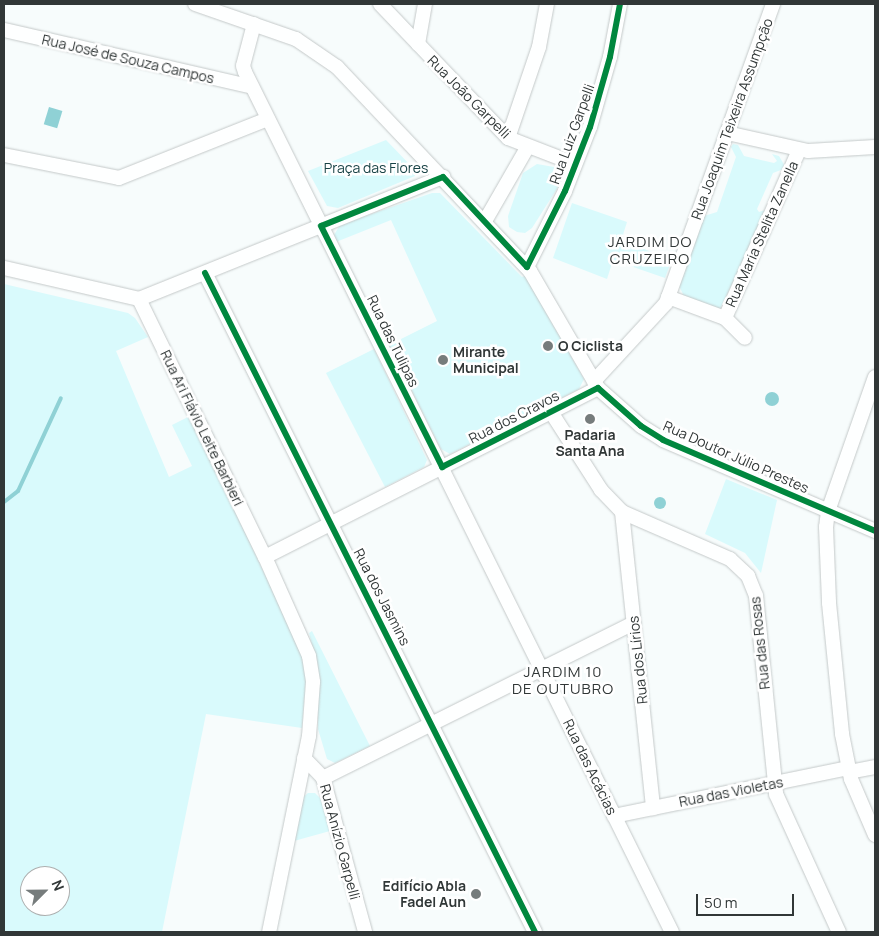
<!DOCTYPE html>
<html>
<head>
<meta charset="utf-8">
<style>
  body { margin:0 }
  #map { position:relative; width:879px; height:936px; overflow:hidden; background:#f7fcfc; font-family:Manrope,sans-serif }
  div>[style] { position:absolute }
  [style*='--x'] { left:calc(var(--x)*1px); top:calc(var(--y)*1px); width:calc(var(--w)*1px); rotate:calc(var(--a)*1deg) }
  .green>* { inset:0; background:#d9fafc }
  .water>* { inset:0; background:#8fd1d5; transform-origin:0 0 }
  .round { border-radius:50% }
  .stream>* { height:4px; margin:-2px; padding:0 2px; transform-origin:2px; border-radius:2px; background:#8fd1d5 }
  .roads { filter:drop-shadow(0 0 1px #c4c9c9) drop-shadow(0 0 1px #c4c9c9) }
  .minor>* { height:14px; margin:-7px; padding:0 7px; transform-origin:7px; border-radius:7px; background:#feffff }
  .cycleway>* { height:6px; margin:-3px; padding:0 3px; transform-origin:3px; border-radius:3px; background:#00873e }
  .dots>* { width:14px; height:14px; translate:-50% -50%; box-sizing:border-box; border:2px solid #fff; border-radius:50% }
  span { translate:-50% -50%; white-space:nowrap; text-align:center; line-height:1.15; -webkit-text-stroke:5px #fff; paint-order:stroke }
  .street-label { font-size:14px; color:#313737 }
  .park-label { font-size:14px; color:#194346 }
  .poi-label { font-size:14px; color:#313737; font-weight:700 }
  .left { translate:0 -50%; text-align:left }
  .right { translate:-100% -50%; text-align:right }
  .neighbourhood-label { font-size:15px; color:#313737; letter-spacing:1px }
  .frame { position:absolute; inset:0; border:5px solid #313737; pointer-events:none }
  .north { position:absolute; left:20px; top:866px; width:50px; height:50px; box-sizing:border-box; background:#fff; border:1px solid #adafaf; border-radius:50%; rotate:67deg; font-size:14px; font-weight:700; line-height:20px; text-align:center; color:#313737 }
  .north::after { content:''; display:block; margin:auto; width:18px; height:22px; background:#767c7c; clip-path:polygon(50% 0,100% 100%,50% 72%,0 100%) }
  .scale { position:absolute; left:696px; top:894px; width:98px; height:22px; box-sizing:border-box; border:2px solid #313737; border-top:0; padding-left:6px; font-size:15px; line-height:18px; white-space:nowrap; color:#313737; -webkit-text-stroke:4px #fff; paint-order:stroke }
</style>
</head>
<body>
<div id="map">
  <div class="green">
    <div style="clip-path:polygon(386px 140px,415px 170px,415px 176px,338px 208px,327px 206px,308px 171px)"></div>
    <div style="clip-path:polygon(733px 144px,738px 145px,744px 156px,774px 163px,777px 161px,772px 154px,779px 156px,786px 168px,773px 173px,757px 209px,759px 212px,768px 209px,720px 309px,684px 296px,678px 284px,704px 216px,717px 212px,736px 157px,731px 147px)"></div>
    <div style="clip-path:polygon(537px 164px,554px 167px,559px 174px,560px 184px,532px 228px,525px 233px,517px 232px,509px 227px,508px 216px,523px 173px)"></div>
    <div style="clip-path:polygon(432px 193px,440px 193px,522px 277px,525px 276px,584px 379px,579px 389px,450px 454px,441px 449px,389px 345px,437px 321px,391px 220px,336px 242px,334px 235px,340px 225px)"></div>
    <div style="clip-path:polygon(572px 203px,627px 222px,621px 241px,672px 259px,665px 278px,613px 260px,607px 279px,553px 258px)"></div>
    <div style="clip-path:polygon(evenodd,4px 284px,128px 313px,135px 318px,148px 337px,116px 351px,169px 477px,192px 466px,172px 425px,190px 416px,301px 651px,306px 678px,302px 728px,206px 714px,162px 932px,4px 932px,4px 284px,30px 876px,60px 876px,60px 906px,30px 906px,30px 876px)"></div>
    <div style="clip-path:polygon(374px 349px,427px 460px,424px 467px,385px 487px,326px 373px)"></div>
    <div style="clip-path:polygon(726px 479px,777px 500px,761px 573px,745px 553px,705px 534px)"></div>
    <div style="clip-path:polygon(312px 631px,370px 746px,335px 763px,327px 759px,318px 729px,318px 668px,309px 633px)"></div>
    <div style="clip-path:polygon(308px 793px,315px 793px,321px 799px,330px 831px,294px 841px,302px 798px)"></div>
  </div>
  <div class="water">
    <div style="left:49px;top:107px;width:14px;height:18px;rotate:17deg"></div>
    <div class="round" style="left:765px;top:392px;width:14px;height:14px"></div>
    <div class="round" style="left:654px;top:497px;width:12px;height:12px"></div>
  </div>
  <div class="stream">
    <div style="--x:4;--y:502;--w:18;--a:-38"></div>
    <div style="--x:18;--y:491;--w:102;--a:-65.2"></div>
  </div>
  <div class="roads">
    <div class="minor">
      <div style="--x:195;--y:4;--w:107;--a:19.1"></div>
      <div style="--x:296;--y:39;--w:50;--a:34.3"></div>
      <div style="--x:337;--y:67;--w:281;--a:46.6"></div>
      <div style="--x:530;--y:271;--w:135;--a:59.8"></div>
      <div style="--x:598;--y:388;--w:57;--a:41.5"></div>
      <div style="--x:641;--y:426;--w:26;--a:32"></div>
      <div style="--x:663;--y:440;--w:231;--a:23.2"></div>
      <div style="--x:380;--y:4;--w:185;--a:46.3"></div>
      <div style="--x:508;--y:138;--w:72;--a:21.2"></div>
      <div style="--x:254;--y:24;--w:43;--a:104.7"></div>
      <div style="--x:243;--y:66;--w:6;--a:72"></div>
      <div style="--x:245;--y:72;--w:960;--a:63.6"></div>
      <div style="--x:4;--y:30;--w:254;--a:12.9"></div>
      <div style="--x:418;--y:44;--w:41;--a:-80.1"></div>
      <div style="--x:727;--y:133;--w:83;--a:12.5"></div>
      <div style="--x:808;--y:151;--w:67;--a:-3.4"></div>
      <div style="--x:508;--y:138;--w:96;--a:-71.2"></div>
      <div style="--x:539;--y:47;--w:44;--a:-79.5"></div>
      <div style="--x:4;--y:155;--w:117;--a:11.3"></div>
      <div style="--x:119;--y:178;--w:160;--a:-21.6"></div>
      <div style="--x:485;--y:221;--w:84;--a:-60.1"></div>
      <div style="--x:527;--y:267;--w:85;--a:-63.4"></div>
      <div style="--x:565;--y:191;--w:69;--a:-68.7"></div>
      <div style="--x:590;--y:127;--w:73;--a:-74.1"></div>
      <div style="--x:610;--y:57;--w:54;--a:-79.3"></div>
      <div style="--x:4;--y:268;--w:139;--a:12.9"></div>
      <div style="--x:205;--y:273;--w:737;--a:63.4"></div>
      <div style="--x:668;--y:297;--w:61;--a:20.2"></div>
      <div style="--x:725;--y:318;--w:184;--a:-66.2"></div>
      <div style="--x:139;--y:299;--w:287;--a:64"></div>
      <div style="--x:265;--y:557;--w:108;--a:66"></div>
      <div style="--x:309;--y:656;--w:26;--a:81"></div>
      <div style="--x:313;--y:682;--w:54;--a:94.2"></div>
      <div style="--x:309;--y:736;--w:200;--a:101.5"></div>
      <div style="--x:139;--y:299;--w:328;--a:-21.9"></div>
      <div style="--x:725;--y:318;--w:28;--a:45"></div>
      <div style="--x:875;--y:377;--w:142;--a:109.3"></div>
      <div style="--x:828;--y:511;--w:16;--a:97"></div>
      <div style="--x:826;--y:527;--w:76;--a:87.7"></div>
      <div style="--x:829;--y:603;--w:132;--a:84.3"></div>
      <div style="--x:842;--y:734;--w:46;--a:78.7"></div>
      <div style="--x:851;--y:779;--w:61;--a:66.8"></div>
      <div style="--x:594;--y:381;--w:106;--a:-47.3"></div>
      <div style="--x:666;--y:303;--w:318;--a:-70.3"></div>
      <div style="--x:551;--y:412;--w:93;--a:57.3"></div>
      <div style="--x:601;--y:490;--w:30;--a:46"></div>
      <div style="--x:622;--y:512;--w:118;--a:23.5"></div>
      <div style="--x:730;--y:559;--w:25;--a:43"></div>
      <div style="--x:748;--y:576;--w:22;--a:68"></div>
      <div style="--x:756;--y:596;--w:199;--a:84.2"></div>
      <div style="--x:776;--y:794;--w:152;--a:65.5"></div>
      <div style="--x:622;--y:512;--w:298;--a:84"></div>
      <div style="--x:265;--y:557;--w:373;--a:-26.9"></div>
      <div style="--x:304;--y:758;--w:28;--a:46"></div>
      <div style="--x:323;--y:778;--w:160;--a:74.7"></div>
      <div style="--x:849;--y:772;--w:26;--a:-11"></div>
      <div style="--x:323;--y:778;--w:347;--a:-26.5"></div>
      <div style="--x:614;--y:816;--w:239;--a:-11.6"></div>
    </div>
  </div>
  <div class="cycleway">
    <div style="--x:620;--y:4;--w:54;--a:100.7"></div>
    <div style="--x:610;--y:57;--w:73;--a:105.9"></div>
    <div style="--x:590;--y:127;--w:69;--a:111.3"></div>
    <div style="--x:565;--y:191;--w:85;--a:116.6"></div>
    <div style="--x:527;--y:267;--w:123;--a:-133"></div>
    <div style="--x:443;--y:177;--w:131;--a:158.1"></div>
    <div style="--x:321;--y:226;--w:270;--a:63.3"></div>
    <div style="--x:442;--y:467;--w:175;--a:-26.9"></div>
    <div style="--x:598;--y:388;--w:57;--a:41.5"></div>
    <div style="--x:641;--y:426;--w:26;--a:32"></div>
    <div style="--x:663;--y:440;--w:231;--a:23.2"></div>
    <div style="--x:205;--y:273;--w:737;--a:63.4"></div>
  </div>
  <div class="dots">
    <div style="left:548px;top:346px;background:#767c7c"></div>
    <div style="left:443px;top:360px;background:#767c7c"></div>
    <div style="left:590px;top:419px;background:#767c7c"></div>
    <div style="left:476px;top:894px;background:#767c7c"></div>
  </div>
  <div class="street-label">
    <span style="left:128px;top:59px;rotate:13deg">Rua José de Souza Campos</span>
    <span style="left:469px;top:97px;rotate:45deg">Rua João Garpelli</span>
    <span style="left:732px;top:119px;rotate:-70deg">Rua Joaquim Teixeira Assumpção</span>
    <span style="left:572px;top:134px;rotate:-70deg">Rua Luiz Garpelli</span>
    <span style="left:762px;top:234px;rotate:-66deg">Rua Maria Stelita Zanella</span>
    <span style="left:393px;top:341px;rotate:64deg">Rua das Tulipas</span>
    <span style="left:514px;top:417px;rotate:-27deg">Rua dos Cravos</span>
    <span style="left:202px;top:428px;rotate:64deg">Rua Ari Flávio Leite Barbieri</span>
    <span style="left:736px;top:457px;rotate:24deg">Rua Doutor Júlio Prestes</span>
    <span style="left:382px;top:597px;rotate:63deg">Rua dos Jasmins</span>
    <span style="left:760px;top:643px;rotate:-96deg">Rua das Rosas</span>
    <span style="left:638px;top:660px;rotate:-96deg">Rua dos Lírios</span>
    <span style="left:590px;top:767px;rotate:64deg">Rua das Acácias</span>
    <span style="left:731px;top:792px;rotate:-11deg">Rua das Violetas</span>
    <span style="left:340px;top:842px;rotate:75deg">Rua Anízio Garpelli</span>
  </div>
  <div class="park-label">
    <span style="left:376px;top:168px">Praça das Flores</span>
  </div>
  <div class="poi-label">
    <span class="left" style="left:558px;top:346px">O Ciclista</span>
    <span class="left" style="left:453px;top:360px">Mirante<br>Municipal</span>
    <span style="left:590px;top:443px">Padaria<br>Santa Ana</span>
    <span class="right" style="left:466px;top:894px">Edifício Abla<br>Fadel Aun</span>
  </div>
  <div class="neighbourhood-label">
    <span style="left:650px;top:250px">JARDIM DO<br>CRUZEIRO</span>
    <span style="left:563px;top:680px">JARDIM 10<br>DE OUTUBRO</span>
  </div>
  <div class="frame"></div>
  <div class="north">N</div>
  <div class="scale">50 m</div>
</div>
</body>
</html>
